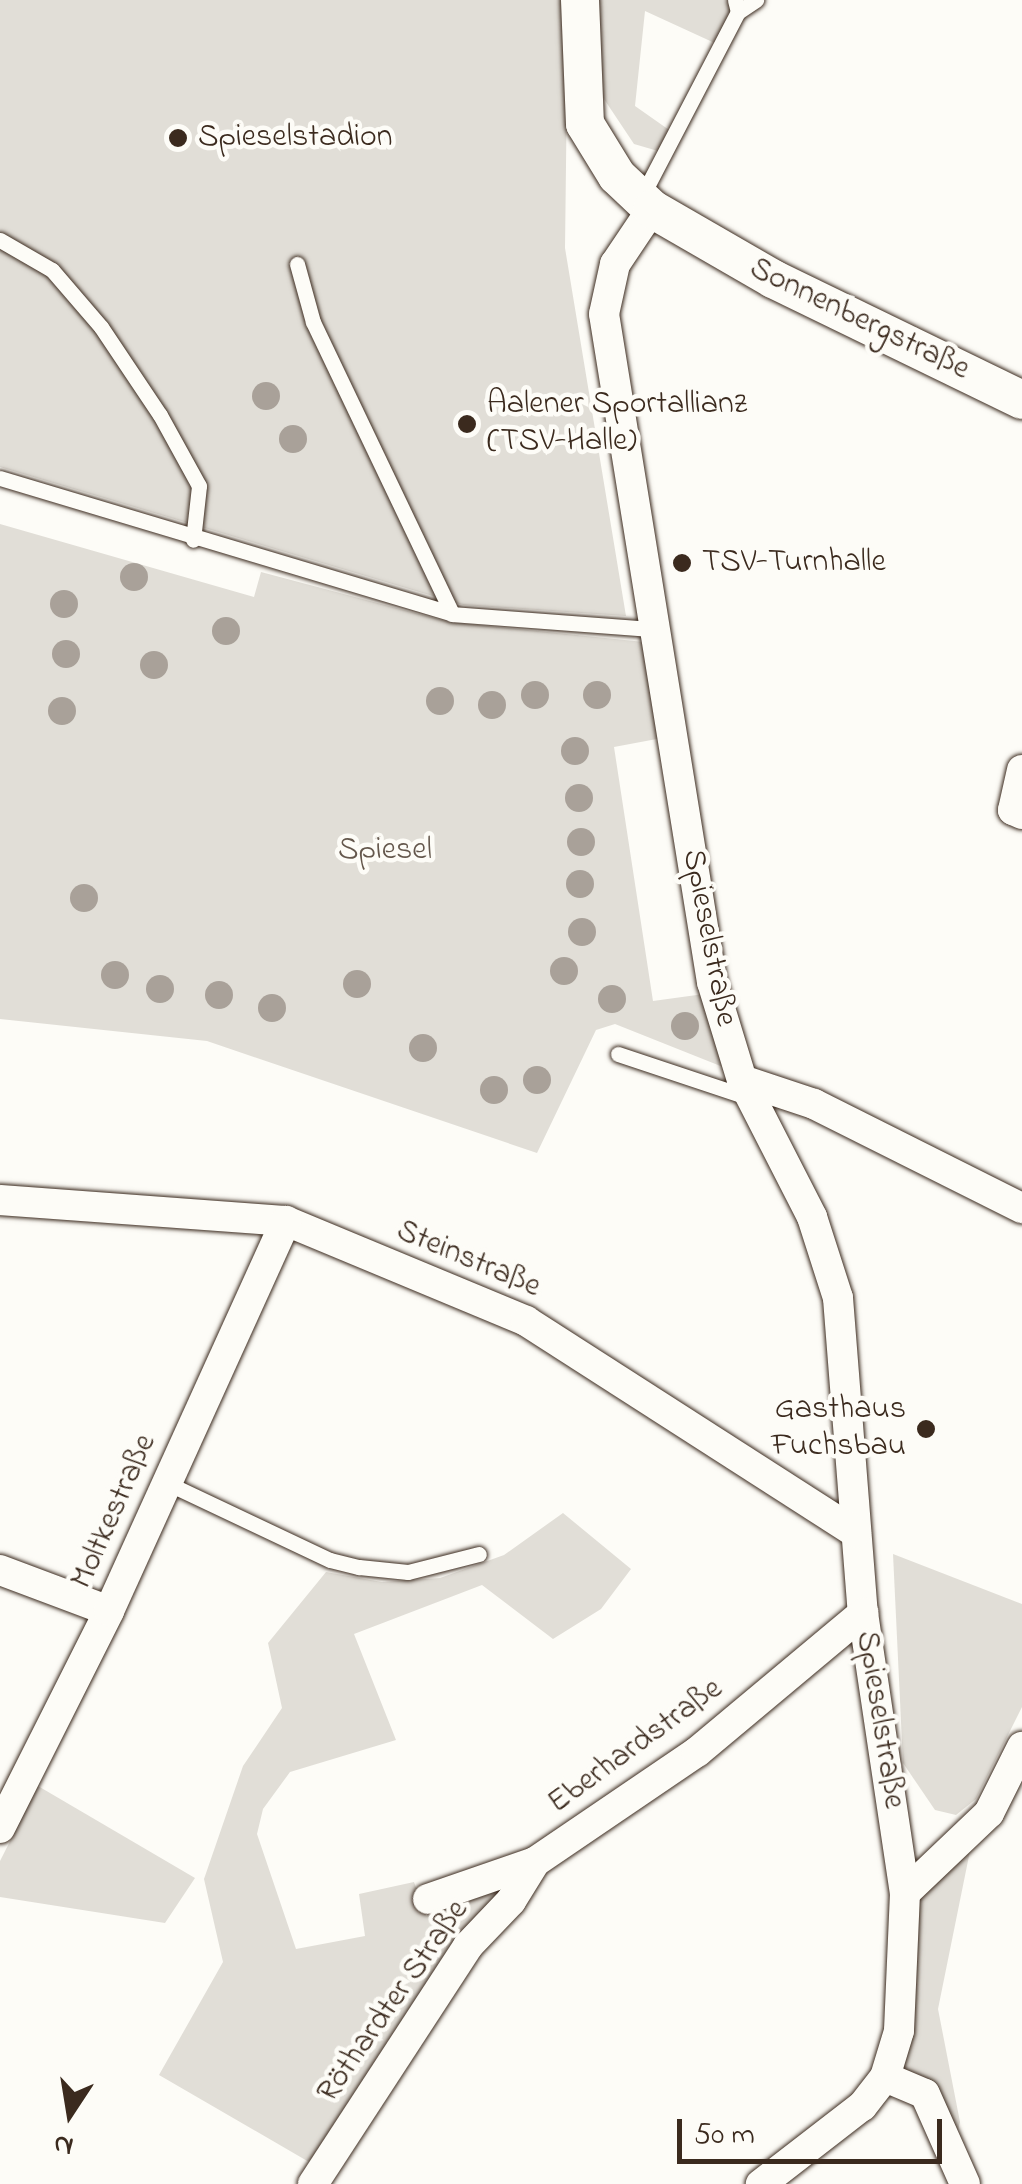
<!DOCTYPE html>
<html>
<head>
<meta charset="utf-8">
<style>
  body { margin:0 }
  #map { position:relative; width:1022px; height:2184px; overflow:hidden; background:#fdfcf7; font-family:"Indie Flower",sans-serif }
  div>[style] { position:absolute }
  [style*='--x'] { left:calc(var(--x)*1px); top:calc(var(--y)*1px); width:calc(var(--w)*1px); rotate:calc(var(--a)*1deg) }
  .green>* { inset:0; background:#e1ded7 }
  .roads { filter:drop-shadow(0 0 2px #3b2a1e) drop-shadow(0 0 2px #3b2a1e) }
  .service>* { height:15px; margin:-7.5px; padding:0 7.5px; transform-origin:7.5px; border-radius:7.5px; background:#fdfcf7 }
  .minor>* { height:30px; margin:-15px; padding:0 15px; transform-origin:15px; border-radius:15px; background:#fdfcf7 }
  .tertiary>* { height:38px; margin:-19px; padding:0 19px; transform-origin:19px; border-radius:19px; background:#fdfcf7 }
  .trees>* { width:28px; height:28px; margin:-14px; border-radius:50%; background:#a9a199 }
  .dots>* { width:28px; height:28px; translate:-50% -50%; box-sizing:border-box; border:5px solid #fdfcf7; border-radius:50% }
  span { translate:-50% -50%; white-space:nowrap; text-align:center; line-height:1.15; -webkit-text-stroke:9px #fdfcf7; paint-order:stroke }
  .poi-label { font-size:32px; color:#3b2a1e }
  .left { translate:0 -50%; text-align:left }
  .right { translate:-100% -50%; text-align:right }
  .street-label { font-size:32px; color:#3b2a1e }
  .park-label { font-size:32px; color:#64574c }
  .north { position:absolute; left:20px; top:2064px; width:100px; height:100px; -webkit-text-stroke:8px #fdfcf7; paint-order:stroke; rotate:192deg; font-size:28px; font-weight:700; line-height:40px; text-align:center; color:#3b2a1e }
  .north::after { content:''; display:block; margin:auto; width:35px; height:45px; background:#3b2a1e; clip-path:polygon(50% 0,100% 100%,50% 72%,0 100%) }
  .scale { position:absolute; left:677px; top:2119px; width:265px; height:45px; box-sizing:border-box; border:5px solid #3b2a1e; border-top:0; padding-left:12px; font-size:30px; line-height:35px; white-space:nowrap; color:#3b2a1e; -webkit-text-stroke:8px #fdfcf7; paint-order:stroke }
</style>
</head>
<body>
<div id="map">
  <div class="green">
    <div style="clip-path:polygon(0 0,568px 0,565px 248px,626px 616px,463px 605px,0 467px)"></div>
    <div style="clip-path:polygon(597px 0,732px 0,735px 12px,719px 45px,645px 11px,635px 106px,672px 132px,658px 151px,634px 144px,602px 96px)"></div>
    <div style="clip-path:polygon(0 524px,254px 597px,261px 572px,449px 622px,644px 642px,662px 738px,614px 747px,653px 1001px,704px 994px,723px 1067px,615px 1024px,596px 1030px,537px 1153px,207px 1041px,0 1019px)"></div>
    <div style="clip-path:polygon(563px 1513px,631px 1569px,601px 1609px,553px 1639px,482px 1585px,354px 1634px,396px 1740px,290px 1772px,263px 1809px,257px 1834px,296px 1949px,365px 1936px,359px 1894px,414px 1882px,426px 1916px,503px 1887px,309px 2162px,159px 2075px,223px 1962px,204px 1879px,243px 1766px,282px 1708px,268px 1643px,326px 1572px,382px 1582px,440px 1578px,504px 1555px)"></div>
    <div style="clip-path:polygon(893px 1554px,1022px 1604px,1022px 1707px,976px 1799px,956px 1815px,935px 1810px,903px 1763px)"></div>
    <div style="clip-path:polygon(38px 1786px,195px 1878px,165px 1923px,0 1897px,0 1861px)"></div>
    <div style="clip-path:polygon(971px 1846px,938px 2009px,960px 2122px,956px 2139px,894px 2073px,919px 1900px)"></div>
  </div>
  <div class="roads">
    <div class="service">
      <div style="--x:738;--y:12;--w:22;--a:-34"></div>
      <div style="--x:641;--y:198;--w:210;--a:-62.5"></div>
      <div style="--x:738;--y:12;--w:12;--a:-104"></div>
      <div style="--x:0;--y:240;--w:60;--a:30"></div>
      <div style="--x:52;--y:270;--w:75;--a:49.3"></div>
      <div style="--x:101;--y:327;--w:106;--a:56.2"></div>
      <div style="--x:160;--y:415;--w:81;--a:61.2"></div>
      <div style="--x:199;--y:486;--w:54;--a:96.3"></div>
      <div style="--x:297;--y:264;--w:60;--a:74.6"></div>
      <div style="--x:313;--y:322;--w:323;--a:64.5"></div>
      <div style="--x:0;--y:478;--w:472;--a:16.7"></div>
      <div style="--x:452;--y:614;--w:202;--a:4.3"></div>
      <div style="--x:618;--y:1054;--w:136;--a:18.4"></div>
      <div style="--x:167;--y:1483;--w:180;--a:25.3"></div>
      <div style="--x:330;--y:1560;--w:30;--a:14"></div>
      <div style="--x:359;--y:1567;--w:49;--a:5.8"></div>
      <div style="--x:408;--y:1572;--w:73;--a:-14.2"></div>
    </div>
    <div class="minor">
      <div style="--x:652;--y:209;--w:66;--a:123.9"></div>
      <div style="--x:615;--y:264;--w:51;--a:102.4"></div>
      <div style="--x:604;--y:314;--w:677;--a:80.82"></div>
      <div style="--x:712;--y:982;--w:102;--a:73"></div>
      <div style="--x:742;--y:1080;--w:154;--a:62.9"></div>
      <div style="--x:812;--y:1217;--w:85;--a:72.2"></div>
      <div style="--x:838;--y:1298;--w:316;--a:85.5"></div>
      <div style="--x:863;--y:1613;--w:283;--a:81.5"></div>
      <div style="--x:905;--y:1893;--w:138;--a:92.5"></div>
      <div style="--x:899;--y:2031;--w:48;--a:106.9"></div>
      <div style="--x:885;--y:2077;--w:37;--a:128"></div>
      <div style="--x:862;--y:2106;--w:128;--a:142.3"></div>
      <div style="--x:1022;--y:770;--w:41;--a:102.7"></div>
      <div style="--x:1013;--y:810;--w:10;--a:24"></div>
      <div style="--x:742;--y:1080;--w:76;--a:18.4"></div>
      <div style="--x:814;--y:1104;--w:233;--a:26.6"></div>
      <div style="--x:0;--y:1200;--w:287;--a:4.2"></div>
      <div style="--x:286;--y:1221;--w:260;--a:22.6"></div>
      <div style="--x:526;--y:1321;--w:392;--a:32.7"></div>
      <div style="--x:0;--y:1570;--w:116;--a:20.6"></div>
      <div style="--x:0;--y:1828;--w:243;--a:-63.3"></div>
      <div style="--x:109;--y:1611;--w:428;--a:-65.6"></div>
      <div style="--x:905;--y:1893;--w:116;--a:-43.6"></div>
      <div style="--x:989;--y:1813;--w:74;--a:-63.4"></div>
      <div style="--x:428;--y:1899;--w:113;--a:-19.1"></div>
      <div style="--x:535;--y:1862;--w:196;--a:-34.2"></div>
      <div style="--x:697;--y:1752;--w:217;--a:-39.9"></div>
      <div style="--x:885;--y:2077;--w:43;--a:23"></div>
      <div style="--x:925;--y:2094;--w:98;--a:66"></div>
      <div style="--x:313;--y:2184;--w:284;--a:-56.9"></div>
      <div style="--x:468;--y:1946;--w:62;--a:-46.3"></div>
      <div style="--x:511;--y:1901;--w:46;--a:-58.4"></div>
    </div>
    <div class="tertiary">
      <div style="--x:580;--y:0;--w:124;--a:87.7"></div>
      <div style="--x:585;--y:124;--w:61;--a:58.4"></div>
      <div style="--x:617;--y:176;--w:48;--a:43.3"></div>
      <div style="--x:652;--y:209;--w:140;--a:30"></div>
      <div style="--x:773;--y:279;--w:277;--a:25.9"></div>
    </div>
  </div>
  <div class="trees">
    <div style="left:266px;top:396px"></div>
    <div style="left:293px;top:439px"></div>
    <div style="left:134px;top:577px"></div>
    <div style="left:64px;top:604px"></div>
    <div style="left:226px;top:631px"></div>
    <div style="left:66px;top:654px"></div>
    <div style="left:154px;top:665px"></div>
    <div style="left:535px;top:695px"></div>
    <div style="left:597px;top:695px"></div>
    <div style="left:440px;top:701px"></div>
    <div style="left:492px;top:705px"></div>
    <div style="left:62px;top:711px"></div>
    <div style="left:575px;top:751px"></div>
    <div style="left:579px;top:798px"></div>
    <div style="left:581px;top:842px"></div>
    <div style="left:580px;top:884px"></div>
    <div style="left:84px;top:898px"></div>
    <div style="left:582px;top:932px"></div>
    <div style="left:564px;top:971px"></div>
    <div style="left:115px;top:975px"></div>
    <div style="left:357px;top:984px"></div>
    <div style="left:160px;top:989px"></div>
    <div style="left:219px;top:995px"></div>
    <div style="left:612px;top:999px"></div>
    <div style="left:272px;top:1008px"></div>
    <div style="left:685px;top:1026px"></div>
    <div style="left:423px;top:1048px"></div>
    <div style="left:537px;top:1080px"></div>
    <div style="left:494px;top:1090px"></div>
  </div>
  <div class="dots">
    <div style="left:178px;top:138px;background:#3b2a1e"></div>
    <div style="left:467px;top:424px;background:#3b2a1e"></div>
    <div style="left:682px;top:563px;background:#3b2a1e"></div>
    <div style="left:926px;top:1429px;background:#3b2a1e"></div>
  </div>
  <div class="poi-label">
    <span class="left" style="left:198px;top:138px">Spieselstadion</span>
    <span class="left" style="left:487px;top:424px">Aalener Sportallianz<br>(TSV-Halle)</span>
    <span class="left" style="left:702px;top:563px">TSV-Turnhalle</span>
    <span class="right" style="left:906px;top:1429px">Gasthaus<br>Fuchsbau</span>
  </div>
  <div class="street-label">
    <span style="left:859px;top:320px;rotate:26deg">Sonnenbergstraße</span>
    <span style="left:708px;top:938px;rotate:79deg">Spieselstraße</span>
    <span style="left:468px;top:1260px;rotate:23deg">Steinstraße</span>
    <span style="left:115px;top:1512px;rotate:-66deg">Moltkestraße</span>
    <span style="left:879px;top:1720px;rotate:81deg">Spieselstraße</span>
    <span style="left:636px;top:1747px;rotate:-36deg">Eberhardstraße</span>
    <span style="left:394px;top:2002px;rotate:-55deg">Röthardter Straße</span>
  </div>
  <div class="park-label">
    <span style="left:385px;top:851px">Spiesel</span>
  </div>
  <div class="north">N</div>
  <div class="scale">50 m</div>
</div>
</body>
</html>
